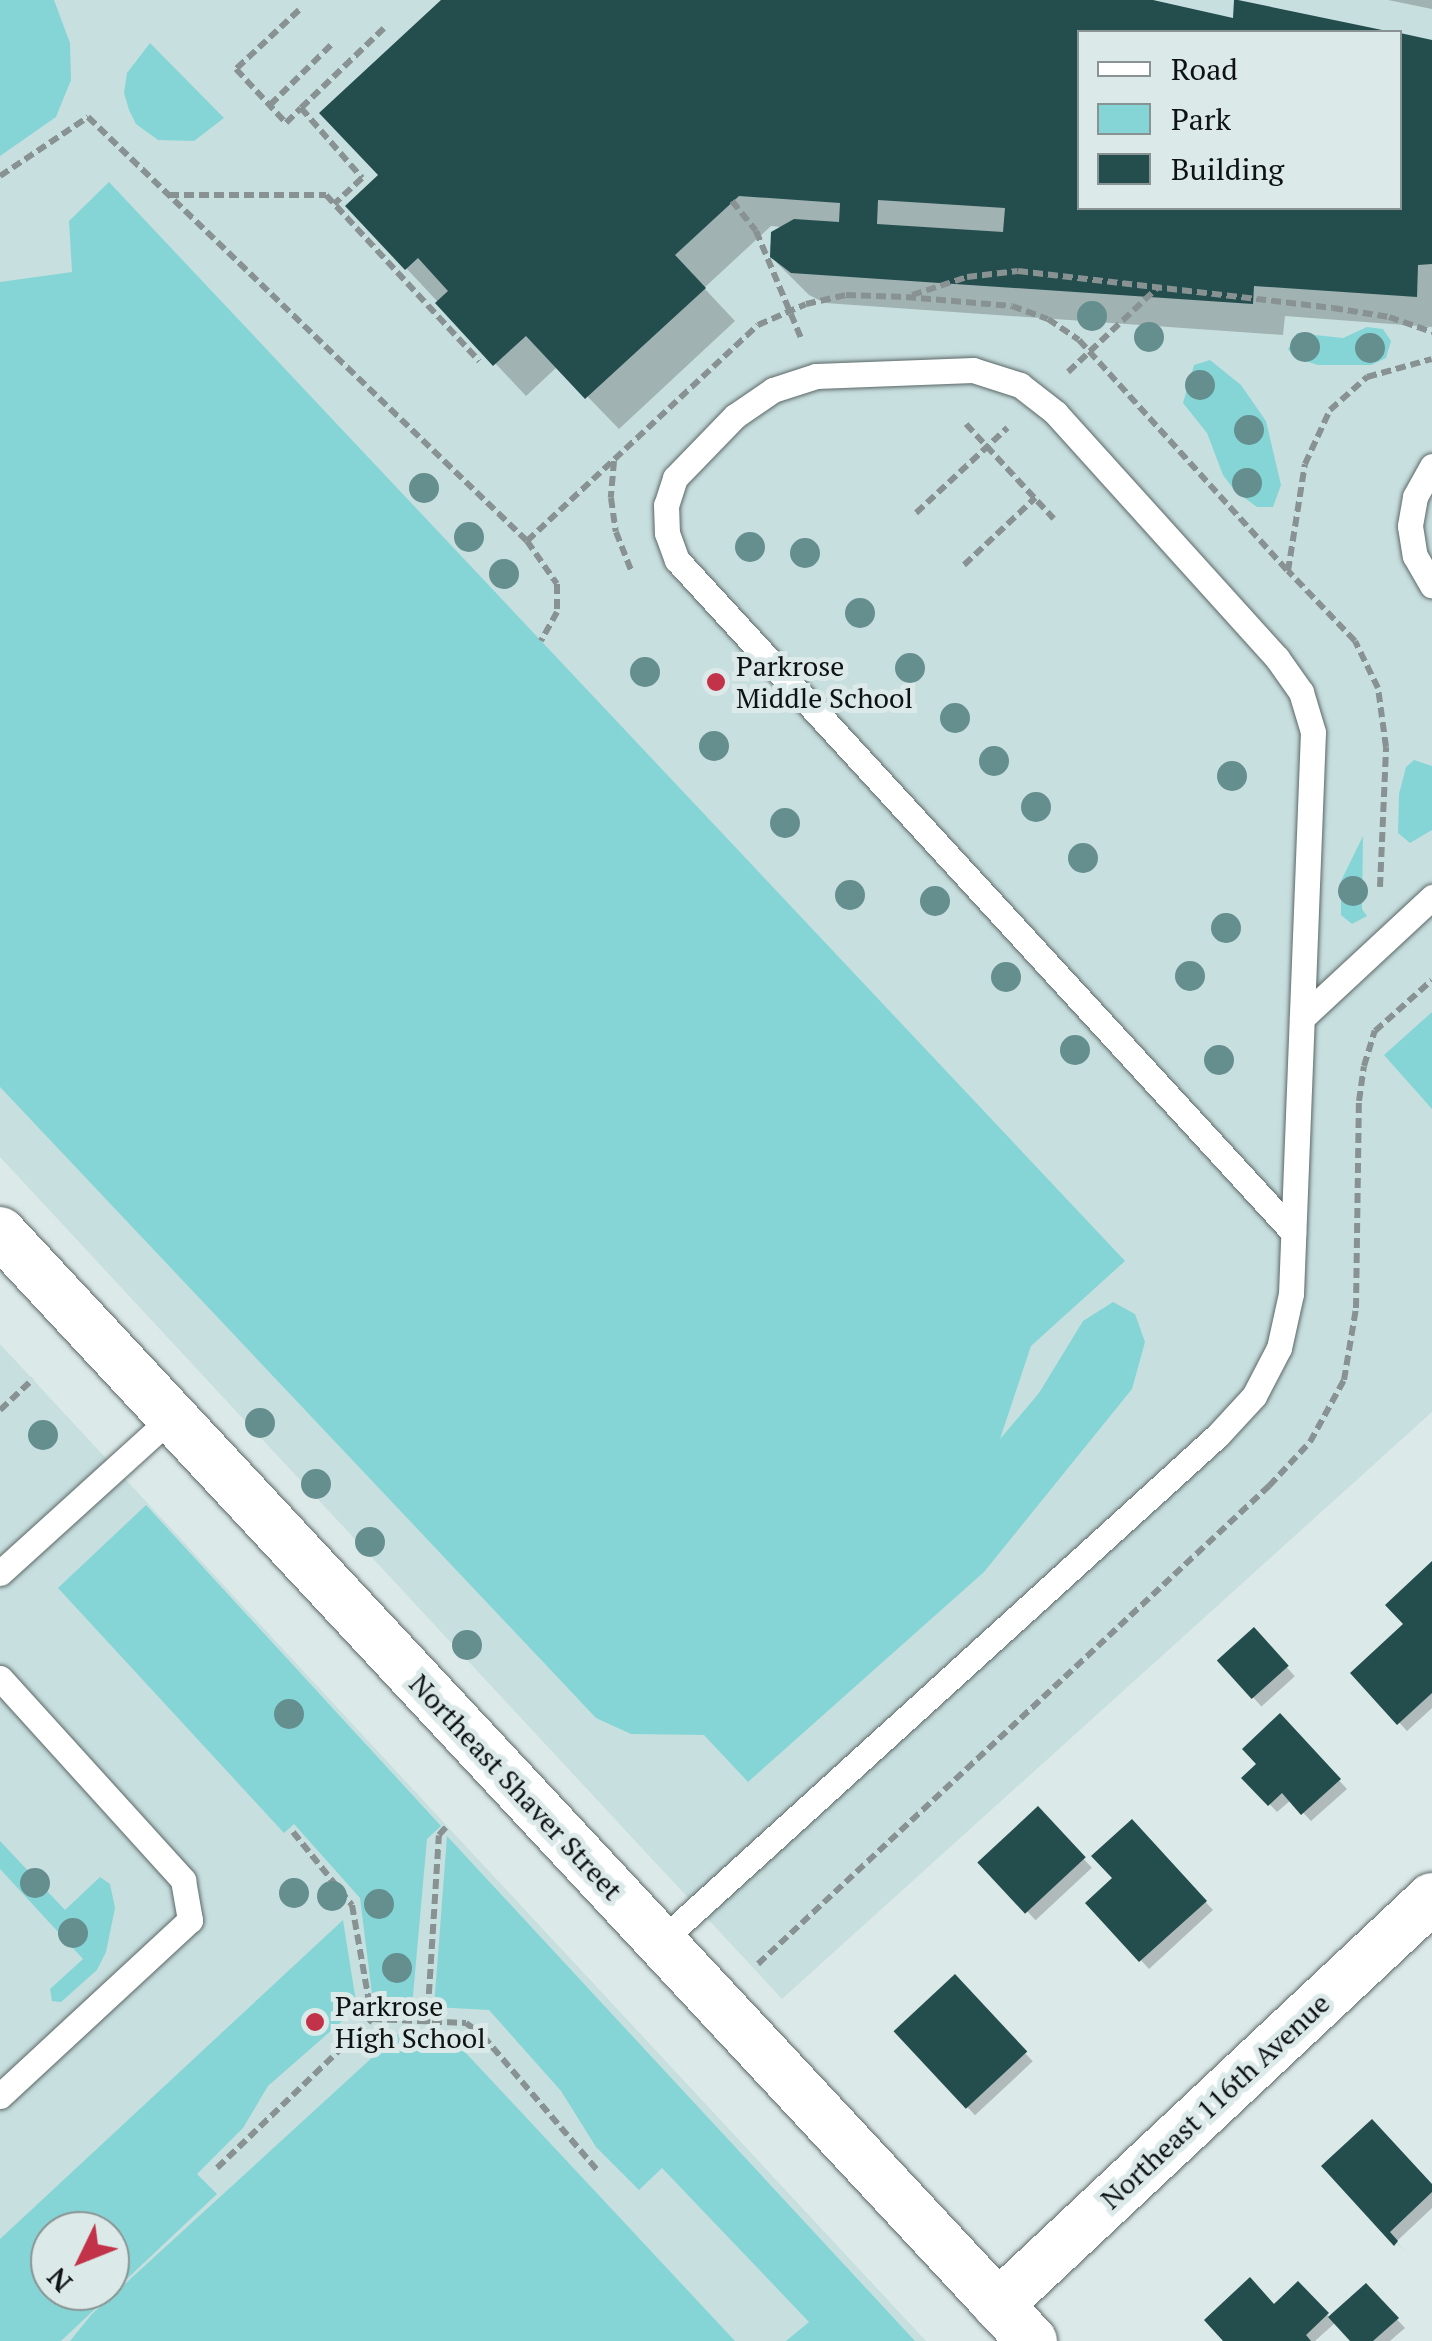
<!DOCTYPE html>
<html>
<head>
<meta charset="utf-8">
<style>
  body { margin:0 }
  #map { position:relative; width:1432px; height:2341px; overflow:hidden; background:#dce9e9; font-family:"PT Serif",serif }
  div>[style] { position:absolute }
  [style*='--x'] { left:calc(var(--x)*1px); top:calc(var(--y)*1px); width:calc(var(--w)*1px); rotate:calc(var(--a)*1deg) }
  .built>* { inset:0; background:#c8dfdf }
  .green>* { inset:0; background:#86d5d6 }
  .shadow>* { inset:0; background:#0003; transform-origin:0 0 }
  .building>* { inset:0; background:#244d4e; transform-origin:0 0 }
  .path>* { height:6px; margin-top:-3px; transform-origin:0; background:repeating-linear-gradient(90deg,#899293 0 10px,transparent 0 15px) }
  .roads { filter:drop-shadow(0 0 2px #5b6767) drop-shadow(0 0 2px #5b6767) }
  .service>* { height:25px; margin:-12.5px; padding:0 12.5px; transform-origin:12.5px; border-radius:12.5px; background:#fff }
  .minor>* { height:50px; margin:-25px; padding:0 25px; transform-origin:25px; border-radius:25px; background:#fff }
  .trees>* { width:30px; height:30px; margin:-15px; border-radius:50%; background:#658e8f }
  .dots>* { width:28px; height:28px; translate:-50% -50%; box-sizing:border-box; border:5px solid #dce9e9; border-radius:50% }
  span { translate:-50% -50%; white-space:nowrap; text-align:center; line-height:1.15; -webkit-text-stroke:10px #dce9e9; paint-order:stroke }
  .poi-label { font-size:28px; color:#0e1213 }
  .left { translate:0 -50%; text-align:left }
  .street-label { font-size:28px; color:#0e1213 }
  .legend { position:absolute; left:1077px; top:30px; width:325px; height:180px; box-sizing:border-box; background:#dce9e9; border:2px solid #8a9393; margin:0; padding:12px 18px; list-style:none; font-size:30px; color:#0e1213 }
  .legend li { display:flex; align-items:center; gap:20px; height:50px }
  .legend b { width:50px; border:2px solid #8a9393 }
  .north { position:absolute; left:30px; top:2211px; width:100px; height:100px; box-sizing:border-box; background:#dce9e9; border:2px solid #8a9393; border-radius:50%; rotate:227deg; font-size:28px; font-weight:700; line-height:40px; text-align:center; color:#0e1213 }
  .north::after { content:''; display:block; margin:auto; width:35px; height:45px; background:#c23248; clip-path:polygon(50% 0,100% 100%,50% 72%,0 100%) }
</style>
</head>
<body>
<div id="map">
  <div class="built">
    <div style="clip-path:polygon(evenodd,0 0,1432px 0,1432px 1412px,782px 1999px,0 1157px,0 0,1080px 32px,1400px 32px,1400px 208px,1080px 208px,1080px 32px)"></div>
    <div style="clip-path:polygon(evenodd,0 1344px,435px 1813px,926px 2341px,0 2341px,0 1344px,50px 2231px,110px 2231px,110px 2291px,50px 2291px,50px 2231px)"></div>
  </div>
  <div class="green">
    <div style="clip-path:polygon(0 0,54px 0,70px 43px,71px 80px,56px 117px,0 156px)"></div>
    <div style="clip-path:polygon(150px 43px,224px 118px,194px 141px,158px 140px,136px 124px,129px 110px,124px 93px,127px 73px)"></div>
    <div style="clip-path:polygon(109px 182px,1125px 1261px,1031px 1346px,1000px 1439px,1039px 1393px,1083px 1321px,1113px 1302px,1135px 1314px,1145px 1342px,1132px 1389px,984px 1572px,748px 1782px,704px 1735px,631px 1734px,596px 1718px,0 1087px,0 282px,72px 272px,69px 221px)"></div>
    <div style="clip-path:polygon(1367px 327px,1383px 329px,1391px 341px,1386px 358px,1371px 365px,1318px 365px,1295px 358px,1288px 349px,1297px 333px,1343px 338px)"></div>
    <div style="clip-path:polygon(1210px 360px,1241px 385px,1266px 421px,1281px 485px,1273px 507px,1257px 507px,1235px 491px,1223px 475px,1207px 433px,1183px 403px,1194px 365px)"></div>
    <div style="clip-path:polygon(1414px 760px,1432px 766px,1432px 830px,1410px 843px,1398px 833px,1399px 794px,1406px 767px)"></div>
    <div style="clip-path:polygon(1363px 836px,1362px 909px,1367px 916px,1352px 924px,1341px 915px,1341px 881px)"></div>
    <div style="clip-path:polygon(1432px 1012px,1432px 1109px,1384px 1055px)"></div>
    <div style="clip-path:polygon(146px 1505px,441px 1826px,427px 1839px,412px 2007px,377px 2007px,373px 2002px,360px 1898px,294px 1824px,284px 1833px,58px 1588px)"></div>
    <div style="clip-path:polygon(447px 1836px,915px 2341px,786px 2341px,809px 2322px,662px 2168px,639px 2190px,596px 2147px,561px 2091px,489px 2010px,434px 2007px)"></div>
    <div style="clip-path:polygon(0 1841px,65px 1910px,100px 1877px,110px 1884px,115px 1908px,106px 1952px,97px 1970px,61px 2002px,52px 2001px,50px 1989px,83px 1959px,0 1869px)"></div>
    <div style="clip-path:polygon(evenodd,343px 1920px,357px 2008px,268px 2086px,243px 2128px,197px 2174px,217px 2194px,61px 2341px,0 2341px,0 2239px,343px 1920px,50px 2231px,110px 2231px,110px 2291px,50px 2291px,50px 2231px)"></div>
    <div style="clip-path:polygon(399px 2033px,451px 2037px,735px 2341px,70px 2341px,92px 2314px)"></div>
  </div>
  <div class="shadow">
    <div style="clip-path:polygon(444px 0,1142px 0,1235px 21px,1236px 2px,1383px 32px,1080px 32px,1080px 208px,1400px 208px,1400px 36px,1432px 43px,1432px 327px,1285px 316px,1283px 335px,825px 303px,809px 295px,777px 263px,770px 248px,774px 233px,781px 227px,771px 226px,704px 288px,735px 321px,619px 429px,558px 366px,526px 396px,348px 206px,381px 175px)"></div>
    <div style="clip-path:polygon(1388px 0,1432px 0,1432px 9px)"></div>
    <div style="clip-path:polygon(1432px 1565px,1432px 1708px,1407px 1731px,1353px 1673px,1406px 1624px)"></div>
    <div style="left:1254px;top:1631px;width:61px;height:45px;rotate:48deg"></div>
    <div style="clip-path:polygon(1280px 1717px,1347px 1789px,1311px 1821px,1291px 1800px,1277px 1812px,1245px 1778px,1259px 1765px)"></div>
    <div style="left:1038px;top:1810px;width:79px;height:77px;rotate:47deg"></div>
    <div style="clip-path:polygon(1132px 1823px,1213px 1910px,1149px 1969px,1089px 1903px,1115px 1878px)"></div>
    <div style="left:955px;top:1978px;width:114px;height:79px;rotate:47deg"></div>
    <div style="clip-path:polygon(1325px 2166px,1432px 2187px,1432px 2208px,1396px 2242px,1405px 2251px)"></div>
    <div style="clip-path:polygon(1298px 2285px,1331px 2319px,1366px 2286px,1405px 2328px,1390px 2341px,1354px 2341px,1336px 2322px,1315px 2341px,1226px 2341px)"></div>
  </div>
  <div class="building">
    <div style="clip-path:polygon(evenodd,441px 0,1153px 0,1233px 18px,1234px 0,1238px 0,1387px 31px,1080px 32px,1080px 208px,1400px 208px,1400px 33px,1432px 40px,1432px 264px,1418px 265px,1417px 297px,1254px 286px,1253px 304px,791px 273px,770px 257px,771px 232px,794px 219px,839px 222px,840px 203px,739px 196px,675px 255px,706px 288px,585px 399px,526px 336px,493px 366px,435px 303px,448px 291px,418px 258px,405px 270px,345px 206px,378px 175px,319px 113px,441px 0,878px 200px,1005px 208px,1003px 232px,877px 224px,878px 200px)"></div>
    <div style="clip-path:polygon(1432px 1561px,1432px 1693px,1397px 1725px,1350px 1673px,1403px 1624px,1385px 1605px)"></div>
    <div style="left:1254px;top:1627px;width:52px;height:50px;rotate:48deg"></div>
    <div style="clip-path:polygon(1280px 1713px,1341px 1779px,1301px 1815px,1282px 1793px,1268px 1806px,1241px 1778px,1256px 1764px,1242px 1749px)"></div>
    <div style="left:1038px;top:1806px;width:70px;height:83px;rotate:47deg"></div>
    <div style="clip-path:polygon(1132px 1819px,1207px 1901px,1139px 1962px,1085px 1903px,1112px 1878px,1091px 1856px)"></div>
    <div style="left:955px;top:1974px;width:106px;height:84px;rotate:47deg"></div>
    <div style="clip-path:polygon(1372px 2119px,1432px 2184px,1432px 2192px,1390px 2232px,1398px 2241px,1394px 2246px,1321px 2166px)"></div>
    <div style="clip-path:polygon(1250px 2277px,1274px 2304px,1298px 2281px,1329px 2313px,1306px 2335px,1311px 2341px,1223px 2341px,1204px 2320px)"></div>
    <div style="clip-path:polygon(1366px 2283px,1399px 2318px,1373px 2341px,1350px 2341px,1328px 2317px)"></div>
  </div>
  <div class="path">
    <div style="--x:299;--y:10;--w:86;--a:136.9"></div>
    <div style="--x:236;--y:69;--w:74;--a:47.2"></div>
    <div style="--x:286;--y:123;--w:21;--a:-45"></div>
    <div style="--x:301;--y:108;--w:93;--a:48.9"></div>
    <div style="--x:362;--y:178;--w:38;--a:137"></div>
    <div style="--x:270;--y:105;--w:86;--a:-44.5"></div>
    <div style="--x:301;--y:108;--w:115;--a:-43.9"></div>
    <div style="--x:0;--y:176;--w:106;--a:-33.8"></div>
    <div style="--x:88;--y:117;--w:610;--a:44"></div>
    <div style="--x:527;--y:541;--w:316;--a:-43.1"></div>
    <div style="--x:758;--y:325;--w:52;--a:-23.6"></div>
    <div style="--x:806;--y:304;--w:41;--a:-12.7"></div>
    <div style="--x:846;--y:295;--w:60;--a:1.9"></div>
    <div style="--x:906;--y:297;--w:106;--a:4.9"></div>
    <div style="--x:1012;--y:306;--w:38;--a:20"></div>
    <div style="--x:1048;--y:319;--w:37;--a:34"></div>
    <div style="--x:1079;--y:340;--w:312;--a:47.9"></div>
    <div style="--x:169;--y:195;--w:157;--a:0"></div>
    <div style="--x:326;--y:195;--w:226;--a:47.3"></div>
    <div style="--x:732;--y:201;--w:38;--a:51"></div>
    <div style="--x:756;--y:231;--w:116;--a:67.2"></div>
    <div style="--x:912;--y:295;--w:58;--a:-18.1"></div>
    <div style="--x:967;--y:277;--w:51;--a:-6.7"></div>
    <div style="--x:1018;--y:271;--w:317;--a:6.7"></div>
    <div style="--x:1333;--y:308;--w:57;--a:9.1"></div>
    <div style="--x:1389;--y:317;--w:46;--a:19.2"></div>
    <div style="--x:1068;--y:372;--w:122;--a:-43.3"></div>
    <div style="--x:966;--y:424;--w:129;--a:47.2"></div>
    <div style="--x:614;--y:461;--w:37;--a:95"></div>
    <div style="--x:611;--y:498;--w:34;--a:82"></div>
    <div style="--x:616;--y:532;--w:41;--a:68.5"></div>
    <div style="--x:916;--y:513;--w:125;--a:-43"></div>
    <div style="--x:527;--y:541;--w:52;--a:55.1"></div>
    <div style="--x:557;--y:584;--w:28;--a:90"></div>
    <div style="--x:557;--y:612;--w:33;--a:119"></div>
    <div style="--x:964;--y:565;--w:98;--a:-43.3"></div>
    <div style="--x:1380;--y:887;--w:140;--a:-87.5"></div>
    <div style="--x:1386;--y:747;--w:60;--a:-97.7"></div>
    <div style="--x:1378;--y:688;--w:52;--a:-116.1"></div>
    <div style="--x:1355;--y:641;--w:97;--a:-133.7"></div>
    <div style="--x:1288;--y:571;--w:108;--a:-81"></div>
    <div style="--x:1305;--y:464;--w:60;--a:-65.2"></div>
    <div style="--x:1330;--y:410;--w:50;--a:-41.7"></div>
    <div style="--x:1367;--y:377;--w:67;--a:-15.5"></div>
    <div style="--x:0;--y:1410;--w:45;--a:-43.2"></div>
    <div style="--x:293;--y:1832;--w:94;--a:51.1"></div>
    <div style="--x:352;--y:1905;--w:116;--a:80"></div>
    <div style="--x:758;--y:1964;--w:700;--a:-43.09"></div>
    <div style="--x:1269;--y:1486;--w:60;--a:-47"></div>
    <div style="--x:1310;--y:1442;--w:71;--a:-61.3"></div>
    <div style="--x:1344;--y:1380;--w:73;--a:-80.5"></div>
    <div style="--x:1356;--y:1308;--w:207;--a:-89.2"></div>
    <div style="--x:1359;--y:1101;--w:35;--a:-82"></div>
    <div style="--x:1364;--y:1066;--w:37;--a:-73"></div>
    <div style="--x:1375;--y:1031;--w:76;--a:-41.8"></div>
    <div style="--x:427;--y:2024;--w:189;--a:-86.4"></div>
    <div style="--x:439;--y:1835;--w:13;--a:-48"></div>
    <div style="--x:217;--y:2168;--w:215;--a:-43.9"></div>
    <div style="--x:372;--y:2019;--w:94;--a:2.4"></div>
    <div style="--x:466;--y:2023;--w:21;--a:37"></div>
    <div style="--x:483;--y:2036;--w:176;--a:49.6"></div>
  </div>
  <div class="roads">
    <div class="service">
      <div style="--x:1432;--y:466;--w:35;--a:119"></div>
      <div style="--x:1415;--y:497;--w:29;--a:100"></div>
      <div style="--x:1410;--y:526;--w:30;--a:81"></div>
      <div style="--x:1415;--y:556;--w:34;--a:60"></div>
      <div style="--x:1302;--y:1018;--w:178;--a:-42.9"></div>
      <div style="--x:0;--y:1573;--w:231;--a:-42.2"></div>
      <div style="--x:0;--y:1678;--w:273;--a:47.8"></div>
      <div style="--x:183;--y:1880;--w:41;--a:80.1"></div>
      <div style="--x:190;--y:1920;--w:259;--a:137.2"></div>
      <div style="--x:660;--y:1942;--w:754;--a:-42.26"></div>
      <div style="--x:1218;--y:1435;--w:53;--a:-47.3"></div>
      <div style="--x:1254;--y:1396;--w:54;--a:-62.5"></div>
      <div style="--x:1279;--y:1348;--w:55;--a:-77.5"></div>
      <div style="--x:1291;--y:1294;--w:562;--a:-87.76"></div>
      <div style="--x:1313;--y:732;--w:42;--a:-106.7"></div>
      <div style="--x:1301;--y:692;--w:42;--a:-125.2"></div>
      <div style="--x:1277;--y:658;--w:330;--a:-132.1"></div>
      <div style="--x:1056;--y:413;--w:46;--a:-142.1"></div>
      <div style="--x:1020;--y:385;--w:49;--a:-162.3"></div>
      <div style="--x:973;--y:370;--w:157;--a:177.8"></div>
      <div style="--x:816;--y:376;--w:45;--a:162"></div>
      <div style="--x:773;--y:390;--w:46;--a:145.6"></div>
      <div style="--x:735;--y:416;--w:86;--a:134.1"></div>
      <div style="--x:675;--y:478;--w:28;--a:108"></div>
      <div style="--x:666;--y:505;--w:28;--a:88"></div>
      <div style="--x:667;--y:533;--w:29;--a:70"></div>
      <div style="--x:677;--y:560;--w:912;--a:47.49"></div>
    </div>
    <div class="minor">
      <div style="--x:0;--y:1232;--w:1515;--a:47.06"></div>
      <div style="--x:998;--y:2305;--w:595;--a:-43.16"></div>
    </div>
  </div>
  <div class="trees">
    <div style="left:1092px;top:316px"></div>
    <div style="left:1149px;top:337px"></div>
    <div style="left:1305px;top:347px"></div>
    <div style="left:1370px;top:348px"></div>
    <div style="left:1200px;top:385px"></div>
    <div style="left:1249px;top:430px"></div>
    <div style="left:1247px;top:483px"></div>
    <div style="left:424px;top:488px"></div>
    <div style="left:469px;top:537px"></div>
    <div style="left:750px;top:547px"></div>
    <div style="left:805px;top:553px"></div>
    <div style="left:504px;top:574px"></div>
    <div style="left:860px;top:613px"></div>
    <div style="left:910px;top:668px"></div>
    <div style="left:645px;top:672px"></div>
    <div style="left:955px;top:718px"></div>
    <div style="left:714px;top:746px"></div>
    <div style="left:994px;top:761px"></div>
    <div style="left:1232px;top:776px"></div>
    <div style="left:1036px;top:807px"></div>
    <div style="left:785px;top:823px"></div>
    <div style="left:1083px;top:858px"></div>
    <div style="left:1353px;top:891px"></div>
    <div style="left:850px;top:895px"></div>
    <div style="left:935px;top:901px"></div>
    <div style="left:1226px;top:928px"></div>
    <div style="left:1190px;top:976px"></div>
    <div style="left:1006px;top:977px"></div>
    <div style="left:1075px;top:1050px"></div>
    <div style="left:1219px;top:1060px"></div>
    <div style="left:260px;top:1423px"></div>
    <div style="left:43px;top:1435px"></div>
    <div style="left:316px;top:1484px"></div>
    <div style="left:370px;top:1542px"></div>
    <div style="left:467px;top:1645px"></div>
    <div style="left:289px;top:1714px"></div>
    <div style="left:35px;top:1883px"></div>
    <div style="left:294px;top:1893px"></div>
    <div style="left:332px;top:1896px"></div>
    <div style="left:379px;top:1904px"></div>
    <div style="left:73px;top:1933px"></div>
    <div style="left:397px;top:1968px"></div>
  </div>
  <div class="dots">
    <div style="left:716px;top:682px;background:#c23248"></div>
    <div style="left:315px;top:2022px;background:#c23248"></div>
  </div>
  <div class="poi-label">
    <span class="left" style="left:736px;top:682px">Parkrose<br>Middle School</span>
    <span class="left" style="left:335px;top:2022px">Parkrose<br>High School</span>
  </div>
  <div class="street-label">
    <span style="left:516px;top:1787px;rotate:47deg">Northeast Shaver Street</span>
    <span style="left:1215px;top:2101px;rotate:-43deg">Northeast 116th Avenue</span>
  </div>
  <ul class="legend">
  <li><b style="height:12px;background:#fff"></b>Road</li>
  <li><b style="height:28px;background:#86d5d6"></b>Park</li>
  <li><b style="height:28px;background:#244d4e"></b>Building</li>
  </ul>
  <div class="north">N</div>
</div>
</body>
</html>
